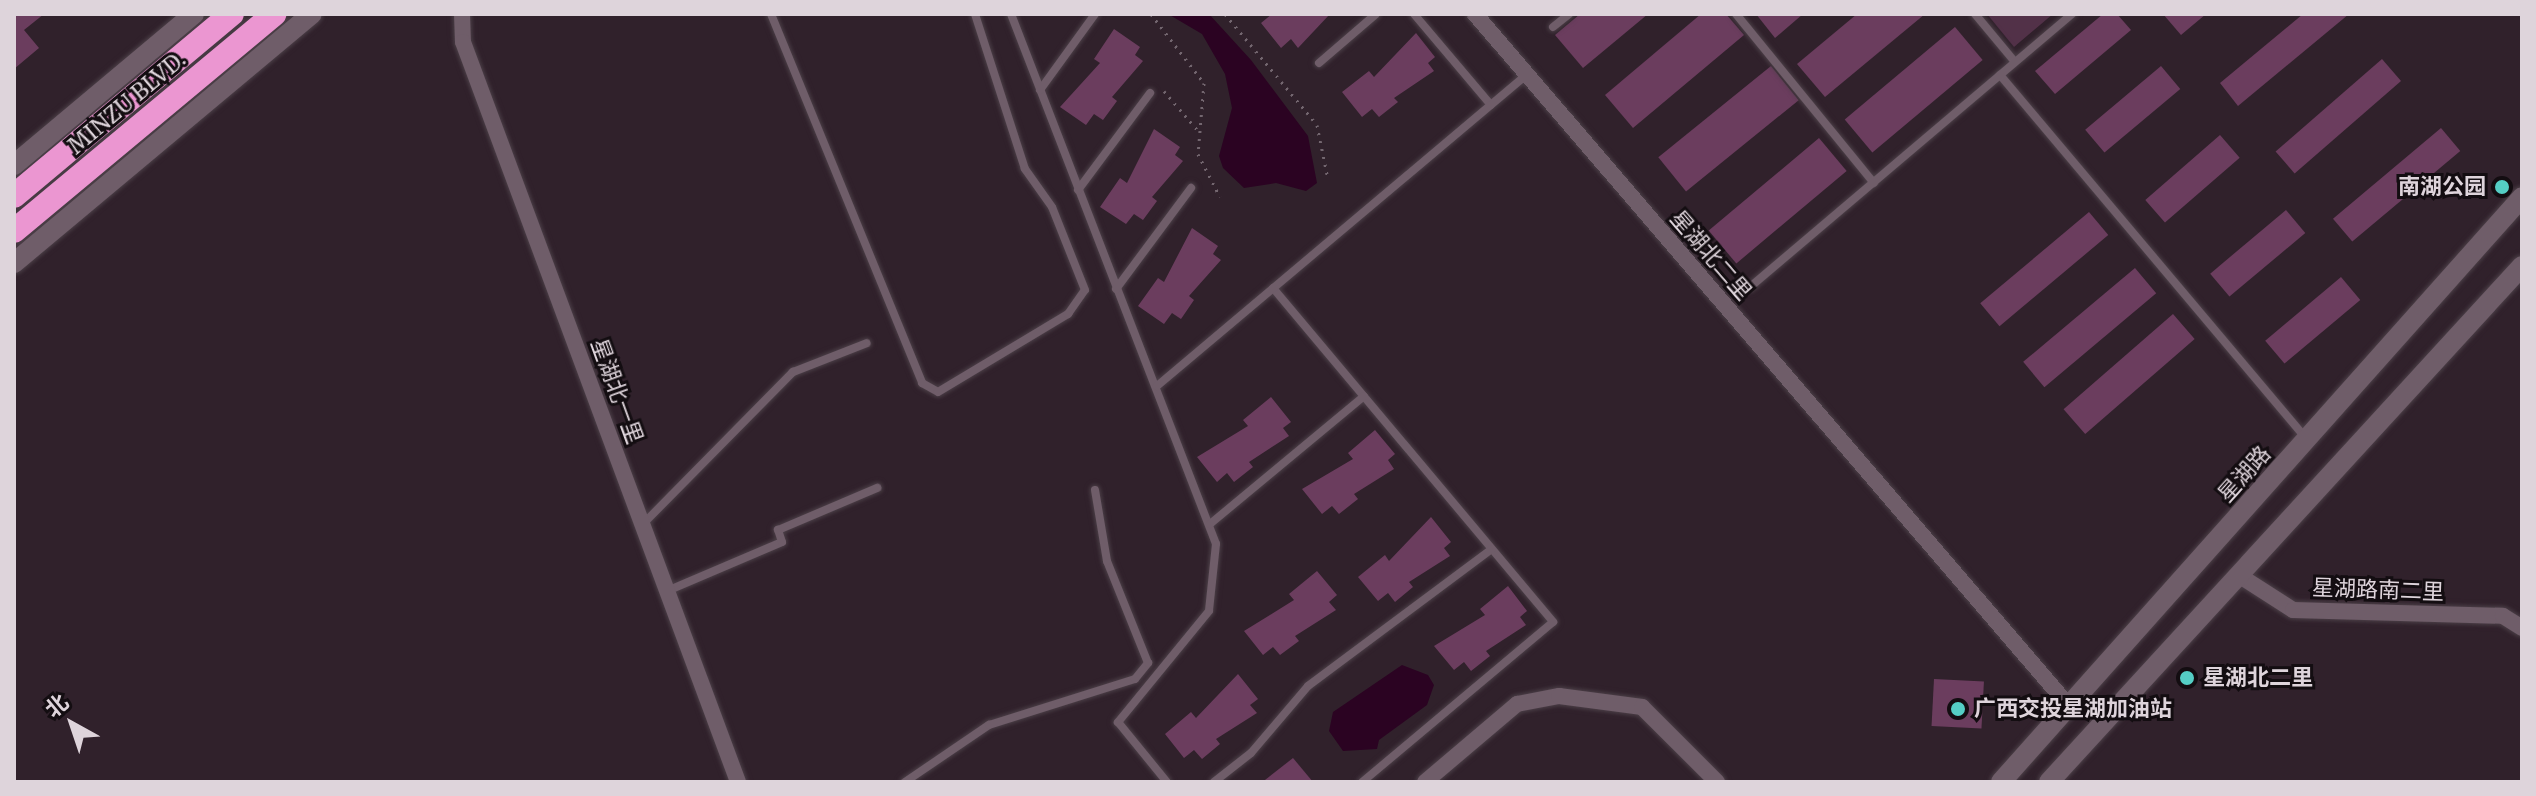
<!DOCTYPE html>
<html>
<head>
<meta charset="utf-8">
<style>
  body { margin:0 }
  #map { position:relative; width:2536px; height:796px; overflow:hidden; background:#30212b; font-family:Merriweather,"Noto Sans SC",serif }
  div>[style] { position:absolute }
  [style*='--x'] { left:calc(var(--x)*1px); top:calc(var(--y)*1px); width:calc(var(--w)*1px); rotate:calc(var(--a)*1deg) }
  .green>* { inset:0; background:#523148 }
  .water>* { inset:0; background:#2b0322 }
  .building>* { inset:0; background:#6b3d5e; transform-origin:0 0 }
  .path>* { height:3px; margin-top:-1.5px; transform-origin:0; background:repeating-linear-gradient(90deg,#73666f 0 2px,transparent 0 8px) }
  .roads { filter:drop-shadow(0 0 2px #4b3f47) drop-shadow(0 0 2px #4b3f47) }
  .lane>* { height:8px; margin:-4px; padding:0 4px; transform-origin:4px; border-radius:4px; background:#6f5d69 }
  .street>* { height:16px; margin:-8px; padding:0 8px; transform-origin:8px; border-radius:8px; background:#6f5d69 }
  .secondary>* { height:20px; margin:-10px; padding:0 10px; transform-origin:10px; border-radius:10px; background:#6f5d69 }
  .highway>* { height:24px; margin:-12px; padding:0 12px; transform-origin:12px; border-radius:12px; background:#eb96d1 }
  .dots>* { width:22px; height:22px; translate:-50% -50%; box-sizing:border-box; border:4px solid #130d11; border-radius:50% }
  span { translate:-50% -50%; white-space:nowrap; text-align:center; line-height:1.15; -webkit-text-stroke:6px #130d11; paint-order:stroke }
  .street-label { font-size:22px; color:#ded4db }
  .poi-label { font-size:22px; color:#ded4db; font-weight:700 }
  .right { translate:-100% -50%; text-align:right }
  .left { translate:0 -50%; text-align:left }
  .frame { position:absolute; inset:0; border:16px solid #ded4db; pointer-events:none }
  .north { position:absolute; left:32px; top:684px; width:80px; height:80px; -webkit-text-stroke:6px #130d11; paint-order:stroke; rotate:320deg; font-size:22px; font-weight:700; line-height:32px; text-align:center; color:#ded4db }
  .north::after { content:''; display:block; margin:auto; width:28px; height:36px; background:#ded4db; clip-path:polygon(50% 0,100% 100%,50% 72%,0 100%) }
</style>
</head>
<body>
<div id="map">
  <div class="green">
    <div style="clip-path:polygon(1987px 14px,2053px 14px,2014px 47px)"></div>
  </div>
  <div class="water">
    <div style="clip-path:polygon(1168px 14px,1209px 14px,1251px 60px,1308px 136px,1317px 183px,1306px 191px,1276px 183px,1244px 188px,1223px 168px,1219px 156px,1232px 108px,1225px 74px,1202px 34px)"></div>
    <div style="clip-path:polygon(1402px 665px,1428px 675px,1434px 685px,1427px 705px,1379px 740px,1377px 749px,1343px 751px,1329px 731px,1333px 712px)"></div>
  </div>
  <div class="building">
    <div style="clip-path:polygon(14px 14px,44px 14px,24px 30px,39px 48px,14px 69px)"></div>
    <div style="clip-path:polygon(1272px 14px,1330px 14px,1298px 48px,1291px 39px,1281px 48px,1261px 23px)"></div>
    <div style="clip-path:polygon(1580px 14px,1648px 14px,1583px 68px,1555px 35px)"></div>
    <div style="clip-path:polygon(1701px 14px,1726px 14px,1744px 35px,1633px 128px,1605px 95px)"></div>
    <div style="clip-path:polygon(1756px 14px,1803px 14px,1775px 38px)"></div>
    <div style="clip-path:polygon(1857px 14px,1925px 14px,1825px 97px,1797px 64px)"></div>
    <div style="clip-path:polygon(2103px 14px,2117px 14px,2131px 30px,2055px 94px,2035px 71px)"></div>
    <div style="clip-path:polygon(2163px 14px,2206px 14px,2181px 35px)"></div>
    <div style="clip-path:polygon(2303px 14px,2349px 14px,2238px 106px,2220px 83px)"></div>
    <div style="left:1955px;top:27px;width:43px;height:144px;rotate:50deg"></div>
    <div style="clip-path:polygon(1114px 29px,1140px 47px,1135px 55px,1143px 61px,1112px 97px,1117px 101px,1103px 120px,1094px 114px,1086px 125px,1060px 107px,1100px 63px,1094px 59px)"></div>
    <div style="clip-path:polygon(1416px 33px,1435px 57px,1428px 63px,1434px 71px,1394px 98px,1398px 102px,1379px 117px,1372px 109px,1362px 117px,1342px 92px,1369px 71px,1374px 77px)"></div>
    <div style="left:2382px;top:59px;width:29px;height:141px;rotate:49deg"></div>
    <div style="left:1771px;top:66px;width:44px;height:145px;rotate:51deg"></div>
    <div style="left:2161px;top:66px;width:30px;height:99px;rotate:50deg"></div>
    <div style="left:2441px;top:128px;width:30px;height:141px;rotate:50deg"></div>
    <div style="clip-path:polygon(1154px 129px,1180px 147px,1175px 155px,1183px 161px,1152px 197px,1157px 201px,1143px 220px,1134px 214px,1126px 224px,1100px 207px,1120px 178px,1127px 183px)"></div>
    <div style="left:2220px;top:135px;width:30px;height:99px;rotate:49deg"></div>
    <div style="left:1819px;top:138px;width:43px;height:144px;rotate:50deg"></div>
    <div style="left:2286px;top:210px;width:30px;height:99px;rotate:50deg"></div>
    <div style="left:2089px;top:212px;width:30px;height:142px;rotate:50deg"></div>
    <div style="clip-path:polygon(1192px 228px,1218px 246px,1213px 254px,1221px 260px,1189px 296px,1194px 300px,1181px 319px,1172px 313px,1164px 324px,1138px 306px,1158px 278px,1164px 282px)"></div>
    <div style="left:2135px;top:268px;width:33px;height:146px;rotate:50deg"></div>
    <div style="left:2341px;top:277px;width:30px;height:99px;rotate:50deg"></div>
    <div style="left:2173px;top:314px;width:33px;height:145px;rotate:49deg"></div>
    <div style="clip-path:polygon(1271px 397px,1291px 422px,1283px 428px,1289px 436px,1249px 462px,1253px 467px,1234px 482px,1227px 473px,1217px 482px,1197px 457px,1248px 426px,1243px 420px)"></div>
    <div style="clip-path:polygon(1375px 430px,1395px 454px,1388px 460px,1394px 469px,1354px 494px,1358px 499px,1339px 514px,1332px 506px,1322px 514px,1302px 489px,1353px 459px,1348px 453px)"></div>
    <div style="clip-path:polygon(1431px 517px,1451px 542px,1444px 548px,1450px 556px,1409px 582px,1413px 587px,1395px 602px,1388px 593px,1378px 601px,1358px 577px,1385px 555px,1389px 561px)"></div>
    <div style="clip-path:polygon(1317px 571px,1337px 595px,1329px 602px,1336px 610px,1295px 636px,1299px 641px,1280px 655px,1273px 647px,1263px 655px,1244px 631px,1294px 600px,1289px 594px)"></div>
    <div style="clip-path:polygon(1508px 586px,1527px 611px,1520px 617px,1526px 625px,1486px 651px,1490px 656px,1471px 671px,1464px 662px,1454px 670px,1434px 646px,1485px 615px,1480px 609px)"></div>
    <div style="clip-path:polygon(1238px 674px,1258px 699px,1250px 705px,1257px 713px,1216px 739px,1220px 744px,1202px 759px,1194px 750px,1184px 758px,1165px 734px,1191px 712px,1196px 718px)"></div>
    <div style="left:1934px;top:679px;width:50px;height:47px;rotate:3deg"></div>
    <div style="clip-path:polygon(1293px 758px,1313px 782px,1267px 782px,1265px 780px)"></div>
  </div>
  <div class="path">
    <div style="--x:1151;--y:14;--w:87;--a:52.5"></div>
    <div style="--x:1204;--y:83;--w:71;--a:94.8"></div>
    <div style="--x:1198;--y:154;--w:48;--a:62.9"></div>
    <div style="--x:1225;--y:14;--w:144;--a:50.3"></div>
    <div style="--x:1317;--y:125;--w:55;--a:78.5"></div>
    <div style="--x:1164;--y:91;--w:55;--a:49.4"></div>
  </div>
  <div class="roads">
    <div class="lane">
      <div style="--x:771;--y:14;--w:399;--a:67.7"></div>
      <div style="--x:922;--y:383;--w:18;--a:29"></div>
      <div style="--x:938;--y:392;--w:152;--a:-31"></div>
      <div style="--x:1068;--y:314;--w:29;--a:-55"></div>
      <div style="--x:1085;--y:290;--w:89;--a:-111.7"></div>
      <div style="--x:1052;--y:207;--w:47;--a:-125.4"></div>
      <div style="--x:1025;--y:169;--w:163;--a:-107.9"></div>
      <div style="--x:1011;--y:14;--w:568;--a:68.85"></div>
      <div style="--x:1216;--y:544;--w:67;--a:96"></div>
      <div style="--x:1209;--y:611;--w:144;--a:129.3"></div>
      <div style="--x:1118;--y:722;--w:77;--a:50.8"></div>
      <div style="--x:1414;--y:14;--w:119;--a:49.8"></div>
      <div style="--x:1736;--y:14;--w:218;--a:50.8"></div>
      <div style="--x:1975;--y:14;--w:62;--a:50.2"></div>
      <div style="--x:1553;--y:27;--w:21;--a:-39"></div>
      <div style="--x:1319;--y:63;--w:75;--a:-40.7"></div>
      <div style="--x:2000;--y:75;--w:475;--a:49.9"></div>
      <div style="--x:1040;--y:90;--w:94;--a:-54.1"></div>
      <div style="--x:1078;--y:190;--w:121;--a:-53.4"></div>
      <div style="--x:1750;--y:287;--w:422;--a:-40.3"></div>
      <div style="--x:1273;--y:288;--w:436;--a:50"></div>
      <div style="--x:1553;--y:622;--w:249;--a:140"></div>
      <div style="--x:1116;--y:289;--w:126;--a:-53.4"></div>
      <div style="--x:1157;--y:386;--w:483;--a:-40.1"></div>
      <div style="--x:643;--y:524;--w:214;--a:-45.4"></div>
      <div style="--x:793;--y:372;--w:79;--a:-21.4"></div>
      <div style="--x:1210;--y:524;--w:200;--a:-39.7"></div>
      <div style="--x:667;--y:591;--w:125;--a:-23.1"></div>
      <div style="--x:782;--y:542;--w:13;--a:-108"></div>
      <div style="--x:778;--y:530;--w:108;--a:-23"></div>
      <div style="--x:905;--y:782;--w:102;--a:-34.2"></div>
      <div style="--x:989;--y:725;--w:153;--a:-17.5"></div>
      <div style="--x:1135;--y:679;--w:21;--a:-51"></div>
      <div style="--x:1148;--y:663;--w:110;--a:-111.9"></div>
      <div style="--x:1107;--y:561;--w:72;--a:-99.6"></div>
      <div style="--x:1214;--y:782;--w:47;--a:-38.1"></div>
      <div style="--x:1251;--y:753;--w:88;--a:-49.6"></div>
      <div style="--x:1308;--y:686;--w:229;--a:-36.7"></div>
    </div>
    <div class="street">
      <div style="--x:462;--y:14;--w:28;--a:88"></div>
      <div style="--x:463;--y:42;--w:789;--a:69.61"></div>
      <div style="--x:1475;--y:14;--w:912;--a:49.36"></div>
      <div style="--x:2240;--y:576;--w:63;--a:32.7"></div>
      <div style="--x:2293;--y:610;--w:210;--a:1.6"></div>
      <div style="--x:2503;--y:616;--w:22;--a:32"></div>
      <div style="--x:1425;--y:782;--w:121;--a:-40.3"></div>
      <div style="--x:1517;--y:704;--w:43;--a:-10.8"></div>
      <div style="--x:1559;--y:696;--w:84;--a:7.5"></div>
      <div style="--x:1642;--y:707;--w:106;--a:45"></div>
    </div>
    <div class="secondary">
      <div style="--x:14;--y:165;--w:235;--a:-40"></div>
      <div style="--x:14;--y:263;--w:388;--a:-39.9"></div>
      <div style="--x:2001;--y:782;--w:783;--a:-48.31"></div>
      <div style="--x:2049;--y:782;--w:700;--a:-47.49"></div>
    </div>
    <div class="highway">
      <div style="--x:14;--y:196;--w:284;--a:-39.9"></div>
      <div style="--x:14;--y:231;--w:339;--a:-39.8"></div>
    </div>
  </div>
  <div class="dots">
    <div style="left:2502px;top:187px;background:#55cec5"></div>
    <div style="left:2187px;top:678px;background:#55cec5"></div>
    <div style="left:1958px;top:709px;background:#55cec5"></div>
  </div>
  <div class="street-label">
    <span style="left:127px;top:103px;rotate:-40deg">MINZU BLVD.</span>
    <span style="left:1711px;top:255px;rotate:49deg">星湖北二里</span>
    <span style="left:617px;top:391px;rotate:70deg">星湖北一里</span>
    <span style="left:2244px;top:474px;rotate:-48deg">星湖路</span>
    <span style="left:2378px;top:590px;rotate:2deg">星湖路南二里</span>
  </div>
  <div class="poi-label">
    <span class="right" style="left:2486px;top:187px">南湖公园</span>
    <span class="left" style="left:2203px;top:678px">星湖北二里</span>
    <span class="left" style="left:1974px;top:709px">广西交投星湖加油站</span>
  </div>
  <div class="frame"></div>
  <div class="north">北</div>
</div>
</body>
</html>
